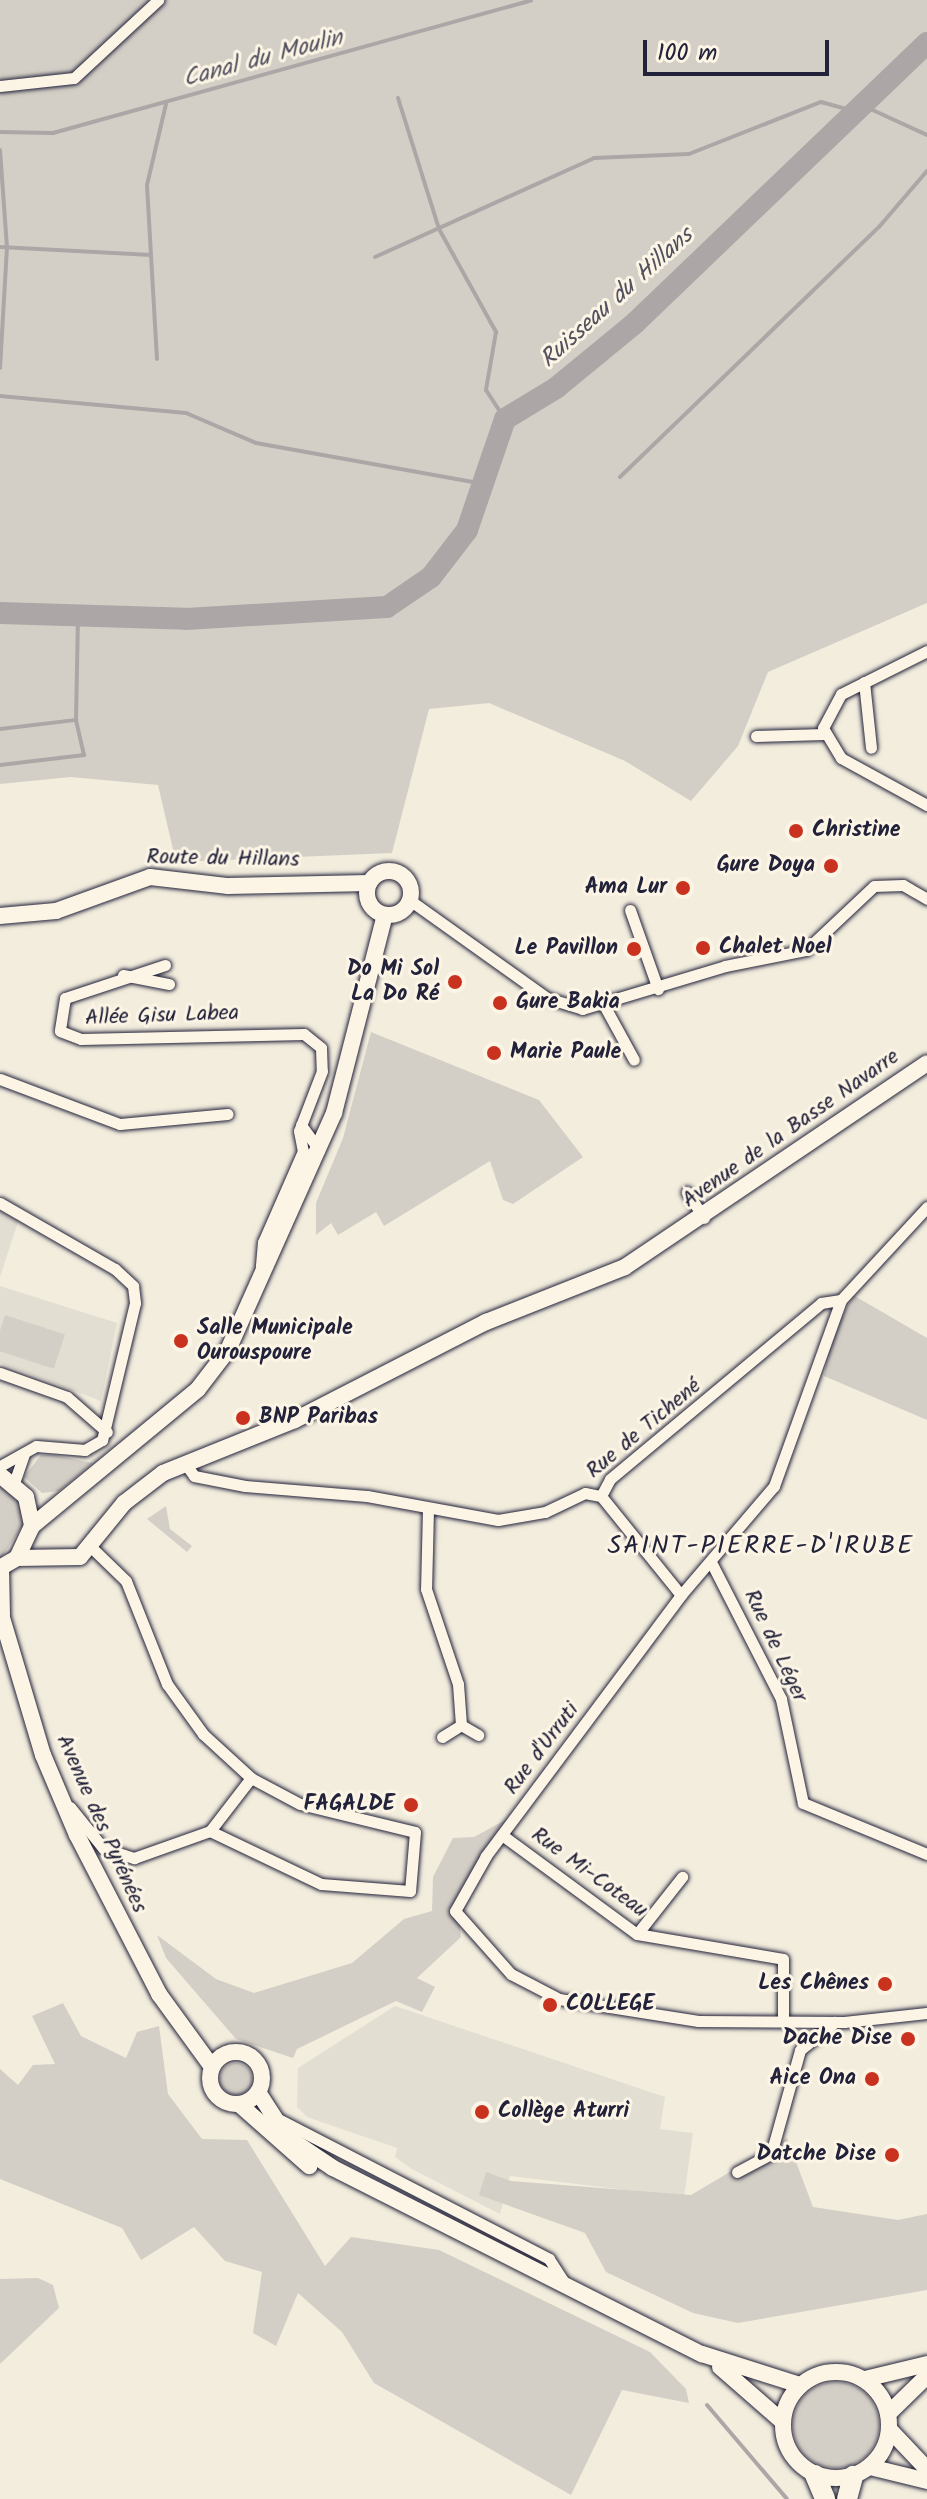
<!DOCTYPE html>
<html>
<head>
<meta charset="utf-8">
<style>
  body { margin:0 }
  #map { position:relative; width:927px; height:2499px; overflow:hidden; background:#f3edde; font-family:Kalam,sans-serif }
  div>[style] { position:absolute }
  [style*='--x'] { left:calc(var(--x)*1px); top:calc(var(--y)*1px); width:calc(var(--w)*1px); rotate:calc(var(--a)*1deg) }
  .built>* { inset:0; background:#e3ded2 }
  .green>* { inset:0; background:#d4cfc6; transform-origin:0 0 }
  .round { border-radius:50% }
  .stream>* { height:4px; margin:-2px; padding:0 2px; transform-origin:2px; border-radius:2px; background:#aca7a6 }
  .river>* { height:22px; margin:-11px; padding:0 11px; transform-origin:11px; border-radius:11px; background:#aca7a6 }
  .roads { filter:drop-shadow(0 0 2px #22223b) drop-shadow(0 0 2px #22223b) }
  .street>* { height:11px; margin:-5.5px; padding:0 5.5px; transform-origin:5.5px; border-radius:5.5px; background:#fcf5e5 }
  .secondary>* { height:16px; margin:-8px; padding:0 8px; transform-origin:8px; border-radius:8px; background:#fcf5e5 }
  .secondary>.ring { margin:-8px; padding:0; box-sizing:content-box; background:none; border:16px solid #fcf5e5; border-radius:50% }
  .highway>* { height:20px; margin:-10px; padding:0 10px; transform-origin:10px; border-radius:10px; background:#fcf5e5 }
  .dots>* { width:22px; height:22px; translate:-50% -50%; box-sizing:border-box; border:4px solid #fcf5e5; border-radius:50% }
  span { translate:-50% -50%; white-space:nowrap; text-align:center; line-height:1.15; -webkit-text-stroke:6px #fcf5e5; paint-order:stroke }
  .poi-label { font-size:22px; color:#22223b; font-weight:700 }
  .left { translate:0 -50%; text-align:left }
  .right { translate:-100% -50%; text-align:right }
  .street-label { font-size:22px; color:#22223b }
  .water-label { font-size:24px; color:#525160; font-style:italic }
  .quarter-label { font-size:26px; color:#22223b; letter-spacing:2px }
  .scale { position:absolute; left:643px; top:40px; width:186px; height:36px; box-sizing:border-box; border:4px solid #22223b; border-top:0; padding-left:10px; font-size:24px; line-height:28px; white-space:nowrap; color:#22223b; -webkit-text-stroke:6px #fcf5e5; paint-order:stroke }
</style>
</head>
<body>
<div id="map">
  <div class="built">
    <div style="clip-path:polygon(0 1211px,19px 1219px,0 1277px)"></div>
    <div style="clip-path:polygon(0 1286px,117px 1323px,101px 1401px,0 1363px)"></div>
    <div style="clip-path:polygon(395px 2006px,665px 2097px,660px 2129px,693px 2133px,684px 2197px,510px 2176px,500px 2214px,412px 2169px,395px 2157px,397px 2148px,307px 2117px,297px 2107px,298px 2068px)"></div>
  </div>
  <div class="green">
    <div style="clip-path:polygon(0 0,927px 0,927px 603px,768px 672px,738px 746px,691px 801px,625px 761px,489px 703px,429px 709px,392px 853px,176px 862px,158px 785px,71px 777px,0 784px)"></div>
    <div style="clip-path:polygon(371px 1032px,539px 1100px,583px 1157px,513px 1204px,503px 1200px,490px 1161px,384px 1226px,376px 1212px,338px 1235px,331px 1223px,316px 1235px,316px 1203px,343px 1138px)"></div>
    <div style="clip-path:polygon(853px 1295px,927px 1338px,927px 1420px,824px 1376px,831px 1339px)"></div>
    <div style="left:5px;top:1315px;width:63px;height:36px;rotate:18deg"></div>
    <div style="clip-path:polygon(41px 1455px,54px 1455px,93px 1463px,59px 1491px,42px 1493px,24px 1477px)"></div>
    <div style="clip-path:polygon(0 1483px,17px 1497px,25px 1522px,0 1560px)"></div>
    <div style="clip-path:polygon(166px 1506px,170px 1529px,192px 1546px,187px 1552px,147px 1519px)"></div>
    <div style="clip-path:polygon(509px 1818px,457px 1899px,461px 1937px,417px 1978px,435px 1987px,422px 2012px,396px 2001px,297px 2049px,293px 2058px,236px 2039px,166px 1958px,157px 1935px,216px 1979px,254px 1993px,352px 1963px,404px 1919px,432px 1911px,433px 1877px,453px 1838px,474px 1837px)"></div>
    <div style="clip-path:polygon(63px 2003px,81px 2036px,126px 2058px,137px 2032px,159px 2026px,168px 2094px,202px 2139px,247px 2140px,325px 2266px,351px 2237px,439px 2250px,650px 2352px,686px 2389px,689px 2403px,622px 2390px,571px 2495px,374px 2383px,342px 2332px,298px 2293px,276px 2346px,253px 2333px,262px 2272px,225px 2261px,194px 2227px,141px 2260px,122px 2228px,0 2179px,0 2069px,18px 2085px,33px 2065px,55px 2064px,32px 2016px)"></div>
    <div class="round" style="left:220px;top:2063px;width:32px;height:32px"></div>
    <div style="clip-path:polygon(787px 2138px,813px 2207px,898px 2220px,927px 2214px,927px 2290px,738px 2323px,693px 2313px,606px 2272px,585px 2233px,479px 2195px,486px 2172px,511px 2181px,691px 2195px)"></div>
    <div style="clip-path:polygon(38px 2278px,53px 2285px,59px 2308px,0 2364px,0 2279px)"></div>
    <div class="round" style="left:793px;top:2382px;width:86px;height:86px"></div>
  </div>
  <div class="stream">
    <div style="--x:398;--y:98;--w:137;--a:72.6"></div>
    <div style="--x:439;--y:229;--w:118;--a:61"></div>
    <div style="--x:496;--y:332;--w:59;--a:99.8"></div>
    <div style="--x:486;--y:390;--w:35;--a:57"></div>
    <div style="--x:866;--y:107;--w:67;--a:24.7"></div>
    <div style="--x:0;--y:132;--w:53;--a:1.1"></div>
    <div style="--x:53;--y:133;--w:496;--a:-15.5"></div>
    <div style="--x:0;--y:150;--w:97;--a:85.9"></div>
    <div style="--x:7;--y:247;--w:121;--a:93.3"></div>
    <div style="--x:0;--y:247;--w:151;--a:3"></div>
    <div style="--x:375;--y:257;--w:240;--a:-24.3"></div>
    <div style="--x:594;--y:158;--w:95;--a:-2.4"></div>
    <div style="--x:689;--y:154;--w:142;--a:-21.5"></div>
    <div style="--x:821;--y:102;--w:41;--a:15.4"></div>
    <div style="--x:157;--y:359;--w:174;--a:-93.3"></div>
    <div style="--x:147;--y:185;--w:83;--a:-76.8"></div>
    <div style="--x:0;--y:396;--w:187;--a:5.2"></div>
    <div style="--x:186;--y:413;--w:76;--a:23.2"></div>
    <div style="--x:256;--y:443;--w:226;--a:10.2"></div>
    <div style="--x:620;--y:477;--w:360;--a:-44"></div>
    <div style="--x:879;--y:227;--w:74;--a:-49.4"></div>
    <div style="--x:0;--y:729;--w:77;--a:-6.8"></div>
    <div style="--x:0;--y:765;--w:85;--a:-6.8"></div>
    <div style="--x:84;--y:755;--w:36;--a:-103"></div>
    <div style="--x:76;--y:720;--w:100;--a:-88.9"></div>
    <div style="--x:707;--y:2405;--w:123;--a:49.6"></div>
  </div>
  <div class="river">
    <div style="--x:0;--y:613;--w:186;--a:1.8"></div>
    <div style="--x:186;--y:619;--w:201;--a:-3.4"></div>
    <div style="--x:387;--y:607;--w:53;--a:-34.3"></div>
    <div style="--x:431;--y:577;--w:59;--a:-52.5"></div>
    <div style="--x:467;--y:530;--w:117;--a:-71.1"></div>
    <div style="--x:505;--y:419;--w:60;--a:-31.3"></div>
    <div style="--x:556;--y:388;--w:102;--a:-39.4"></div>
    <div style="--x:635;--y:323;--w:405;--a:-43.8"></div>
  </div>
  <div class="roads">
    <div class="street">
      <div style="--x:0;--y:86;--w:74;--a:-6.2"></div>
      <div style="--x:74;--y:78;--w:115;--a:-42.9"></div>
      <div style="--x:927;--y:651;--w:96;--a:153.4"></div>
      <div style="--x:841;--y:694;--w:38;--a:118"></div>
      <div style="--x:823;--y:728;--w:35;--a:59"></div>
      <div style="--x:841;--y:758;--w:98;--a:28.7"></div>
      <div style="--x:864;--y:682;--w:66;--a:83.9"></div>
      <div style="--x:756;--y:736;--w:68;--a:-1.7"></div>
      <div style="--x:411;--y:901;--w:167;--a:35.5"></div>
      <div style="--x:547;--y:998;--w:37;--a:17"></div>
      <div style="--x:582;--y:1009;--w:149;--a:-16.7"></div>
      <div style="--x:725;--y:966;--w:83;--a:-11.2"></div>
      <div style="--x:806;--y:950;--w:93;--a:-43.3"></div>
      <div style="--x:874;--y:886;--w:29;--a:-2"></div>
      <div style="--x:903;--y:885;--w:28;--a:30"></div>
      <div style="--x:630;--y:910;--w:84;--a:70.5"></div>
      <div style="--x:165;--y:965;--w:105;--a:161.7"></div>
      <div style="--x:65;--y:998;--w:33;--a:99"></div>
      <div style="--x:60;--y:1031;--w:22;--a:21"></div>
      <div style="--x:81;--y:1039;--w:223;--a:-1.3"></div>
      <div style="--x:304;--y:1034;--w:22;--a:39"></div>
      <div style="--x:321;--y:1048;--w:23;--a:88"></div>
      <div style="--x:322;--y:1071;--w:64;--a:111"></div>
      <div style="--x:299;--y:1131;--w:20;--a:79"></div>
      <div style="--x:303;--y:1151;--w:99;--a:113.7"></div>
      <div style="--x:263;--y:1242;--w:25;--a:95"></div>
      <div style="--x:123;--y:975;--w:47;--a:11.1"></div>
      <div style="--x:605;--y:1007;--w:60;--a:61.3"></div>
      <div style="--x:0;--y:1079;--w:128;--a:20.6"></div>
      <div style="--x:120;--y:1124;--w:108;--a:-5.3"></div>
      <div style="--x:301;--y:1125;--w:31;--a:54"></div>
      <div style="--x:687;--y:1192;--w:31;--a:57"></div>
      <div style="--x:0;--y:1203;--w:133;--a:29.9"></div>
      <div style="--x:115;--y:1269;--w:25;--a:43"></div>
      <div style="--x:133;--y:1286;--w:17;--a:83"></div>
      <div style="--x:135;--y:1303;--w:141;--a:103.5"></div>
      <div style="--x:102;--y:1440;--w:20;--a:150"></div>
      <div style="--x:85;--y:1450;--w:49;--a:-175.3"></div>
      <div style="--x:36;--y:1446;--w:41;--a:150.9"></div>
      <div style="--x:841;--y:1300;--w:198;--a:109.8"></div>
      <div style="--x:774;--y:1486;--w:143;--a:130.5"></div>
      <div style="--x:681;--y:1595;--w:326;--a:126.8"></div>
      <div style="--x:486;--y:1856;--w:63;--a:119.4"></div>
      <div style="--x:455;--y:1911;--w:84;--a:48.4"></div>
      <div style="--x:511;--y:1974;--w:54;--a:27.5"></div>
      <div style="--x:559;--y:1999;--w:141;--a:9"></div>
      <div style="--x:698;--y:2021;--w:146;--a:0.4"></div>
      <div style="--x:844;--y:2022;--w:83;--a:-6.2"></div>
      <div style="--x:0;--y:1373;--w:71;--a:19.7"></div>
      <div style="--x:67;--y:1397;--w:53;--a:41.2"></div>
      <div style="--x:184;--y:1462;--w:17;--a:54"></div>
      <div style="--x:194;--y:1476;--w:52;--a:11.1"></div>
      <div style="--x:245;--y:1486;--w:122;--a:4.7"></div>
      <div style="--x:367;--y:1496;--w:133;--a:10.4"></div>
      <div style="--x:498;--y:1520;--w:48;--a:-9.7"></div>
      <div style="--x:545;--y:1512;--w:44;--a:-25.4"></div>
      <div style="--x:585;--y:1493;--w:16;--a:11"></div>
      <div style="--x:601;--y:1496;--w:19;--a:-62"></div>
      <div style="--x:610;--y:1479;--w:275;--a:-39.8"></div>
      <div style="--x:821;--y:1303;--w:20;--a:-9"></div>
      <div style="--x:841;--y:1300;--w:127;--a:-47.2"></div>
      <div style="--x:14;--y:1483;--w:31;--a:-71"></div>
      <div style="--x:601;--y:1496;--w:127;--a:51.1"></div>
      <div style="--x:428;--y:1509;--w:80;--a:91.4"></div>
      <div style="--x:426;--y:1589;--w:100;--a:71.4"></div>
      <div style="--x:458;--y:1684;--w:41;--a:85.8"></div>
      <div style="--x:92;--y:1548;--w:47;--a:44.1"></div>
      <div style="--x:126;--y:1581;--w:111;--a:68.3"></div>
      <div style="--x:167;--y:1684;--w:62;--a:54.2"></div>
      <div style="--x:203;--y:1734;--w:65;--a:42.5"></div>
      <div style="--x:251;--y:1778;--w:55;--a:28"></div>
      <div style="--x:300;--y:1804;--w:118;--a:13.7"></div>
      <div style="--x:415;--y:1832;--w:59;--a:94.8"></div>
      <div style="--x:410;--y:1891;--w:89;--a:-175.5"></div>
      <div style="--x:321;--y:1884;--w:123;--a:-154.5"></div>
      <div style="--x:210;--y:1831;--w:67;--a:-52.3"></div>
      <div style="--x:712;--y:1564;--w:152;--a:62.9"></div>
      <div style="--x:781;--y:1699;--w:106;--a:78.1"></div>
      <div style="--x:803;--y:1803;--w:134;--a:22.4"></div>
      <div style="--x:442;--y:1737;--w:22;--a:-32"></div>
      <div style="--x:461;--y:1725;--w:20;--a:30"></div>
      <div style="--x:70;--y:1807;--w:53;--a:51.2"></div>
      <div style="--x:103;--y:1848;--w:33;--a:18"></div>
      <div style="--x:134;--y:1858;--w:81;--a:-19.6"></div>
      <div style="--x:502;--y:1835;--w:167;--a:36.3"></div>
      <div style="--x:637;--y:1934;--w:148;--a:9.7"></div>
      <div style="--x:783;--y:1959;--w:61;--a:90"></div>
      <div style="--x:637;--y:1934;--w:73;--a:-51.7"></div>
      <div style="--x:280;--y:2120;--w:303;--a:27.3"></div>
      <div style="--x:549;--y:2259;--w:31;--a:57"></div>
      <div style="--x:737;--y:2172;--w:38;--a:-28"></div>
      <div style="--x:771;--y:2154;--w:108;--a:-74.4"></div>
      <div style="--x:800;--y:2050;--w:45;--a:-38.7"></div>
    </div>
    <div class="secondary">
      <div class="ring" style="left:367px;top:871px;width:28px;height:28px"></div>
      <div style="--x:0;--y:916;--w:56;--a:-5.1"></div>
      <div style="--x:56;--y:911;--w:100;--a:-19.9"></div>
      <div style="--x:150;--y:877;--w:79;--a:6.6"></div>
      <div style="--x:228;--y:886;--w:141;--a:-1.2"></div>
      <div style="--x:0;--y:1475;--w:34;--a:40"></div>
      <div style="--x:26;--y:1497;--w:30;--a:78"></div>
      <div style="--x:32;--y:1526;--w:35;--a:115"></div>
      <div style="--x:17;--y:1558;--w:20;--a:150"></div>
      <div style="--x:32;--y:1526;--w:215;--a:-39.5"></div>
      <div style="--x:198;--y:1389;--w:49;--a:-52.4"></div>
      <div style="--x:228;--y:1350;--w:260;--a:-65.9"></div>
      <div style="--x:334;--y:1113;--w:204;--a:-75.6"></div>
      <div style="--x:17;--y:1558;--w:63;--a:-0.9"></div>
      <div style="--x:80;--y:1557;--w:70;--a:-50.8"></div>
      <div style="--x:124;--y:1503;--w:49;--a:-37.6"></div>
      <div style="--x:163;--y:1473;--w:142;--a:-21.9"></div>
      <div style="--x:295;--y:1420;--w:215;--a:-27.2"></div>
      <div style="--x:486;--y:1322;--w:149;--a:-21.6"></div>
      <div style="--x:625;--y:1267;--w:364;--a:-34"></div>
      <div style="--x:1;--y:1568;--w:47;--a:88.8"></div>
      <div style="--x:0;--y:1611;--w:150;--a:73.4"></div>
      <div style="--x:43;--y:1755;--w:87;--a:67"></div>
      <div style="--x:77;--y:1835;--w:179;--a:62.7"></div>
      <div style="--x:159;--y:1994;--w:90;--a:54"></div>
      <div class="ring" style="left:210px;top:2052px;width:36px;height:36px"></div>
      <div style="--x:258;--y:2092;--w:54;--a:57.2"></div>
      <div style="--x:287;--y:2137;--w:55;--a:34"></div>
      <div style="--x:333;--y:2168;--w:413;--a:26.8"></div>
      <div style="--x:702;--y:2354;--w:103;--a:17.6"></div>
      <div style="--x:239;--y:2104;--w:94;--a:41.5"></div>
      <div style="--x:720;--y:2367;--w:82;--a:41.1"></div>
      <div class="ring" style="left:783px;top:2372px;width:90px;height:90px"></div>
      <div style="--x:865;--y:2379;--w:64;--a:-13.6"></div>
      <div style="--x:888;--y:2414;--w:54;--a:-44.3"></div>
      <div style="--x:889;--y:2429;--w:55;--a:46.5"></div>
      <div style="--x:870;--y:2467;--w:59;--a:13.8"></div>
    </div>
    <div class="highway">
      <div style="--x:815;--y:2475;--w:26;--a:67"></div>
      <div style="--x:847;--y:2499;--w:24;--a:-75"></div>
    </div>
  </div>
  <div class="dots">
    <div style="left:796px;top:831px;background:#c8321e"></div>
    <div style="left:831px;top:866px;background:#c8321e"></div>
    <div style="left:683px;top:888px;background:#c8321e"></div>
    <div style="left:703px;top:948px;background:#c8321e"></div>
    <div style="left:634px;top:949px;background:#c8321e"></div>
    <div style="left:455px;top:982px;background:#c8321e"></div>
    <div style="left:500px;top:1003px;background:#c8321e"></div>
    <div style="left:494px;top:1053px;background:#c8321e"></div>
    <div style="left:181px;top:1341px;background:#c8321e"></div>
    <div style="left:243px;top:1418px;background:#c8321e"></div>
    <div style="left:411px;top:1805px;background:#c8321e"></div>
    <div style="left:885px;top:1984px;background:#c8321e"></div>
    <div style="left:550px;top:2005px;background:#c8321e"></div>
    <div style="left:908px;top:2039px;background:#c8321e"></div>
    <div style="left:872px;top:2079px;background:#c8321e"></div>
    <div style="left:482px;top:2112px;background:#c8321e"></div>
    <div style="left:892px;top:2155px;background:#c8321e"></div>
  </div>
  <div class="poi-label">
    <span class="left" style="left:812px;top:831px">Christine</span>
    <span class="right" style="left:815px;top:866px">Gure Doya</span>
    <span class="right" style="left:667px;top:888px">Ama Lur</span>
    <span class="left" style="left:719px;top:948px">Chalet Noel</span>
    <span class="right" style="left:618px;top:949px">Le Pavillon</span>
    <span class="right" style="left:439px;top:982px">Do Mi Sol<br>La Do Ré</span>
    <span class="left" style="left:516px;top:1003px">Gure Bakia</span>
    <span class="left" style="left:510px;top:1053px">Marie Paule</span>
    <span class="left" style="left:197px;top:1341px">Salle Municipale<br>Ourouspoure</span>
    <span class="left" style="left:259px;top:1418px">BNP Paribas</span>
    <span class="right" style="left:395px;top:1805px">FAGALDE</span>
    <span class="right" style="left:869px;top:1984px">Les Chênes</span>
    <span class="left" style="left:566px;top:2005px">COLLEGE</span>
    <span class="right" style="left:892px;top:2039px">Dache Dise</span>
    <span class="right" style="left:856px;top:2079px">Aice Ona</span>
    <span class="left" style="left:498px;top:2112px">Collège Aturri</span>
    <span class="right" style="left:876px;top:2155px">Datche Dise</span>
  </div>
  <div class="street-label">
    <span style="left:223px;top:859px;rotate:1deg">Route du Hillans</span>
    <span style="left:162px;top:1016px;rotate:-2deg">Allée Gisu Labea</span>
    <span style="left:791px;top:1129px;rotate:-35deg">Avenue de la Basse Navarre</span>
    <span style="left:644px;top:1429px;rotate:-40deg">Rue de Tichené</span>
    <span style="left:775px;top:1646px;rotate:65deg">Rue de Léger</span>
    <span style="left:542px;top:1749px;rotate:-53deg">Rue d'Urruti</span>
    <span style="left:101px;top:1824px;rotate:66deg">Avenue des Pyrénées</span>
    <span style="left:589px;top:1873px;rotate:36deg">Rue Mi-Coteau</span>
  </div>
  <div class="water-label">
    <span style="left:263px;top:59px;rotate:-15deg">Canal du Moulin</span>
    <span style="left:617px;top:298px;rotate:-42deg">Ruisseau du Hillans</span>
  </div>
  <div class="quarter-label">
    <span style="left:761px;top:1547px">SAINT-PIERRE-D'IRUBE</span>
  </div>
  <div class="scale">100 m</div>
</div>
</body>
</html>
